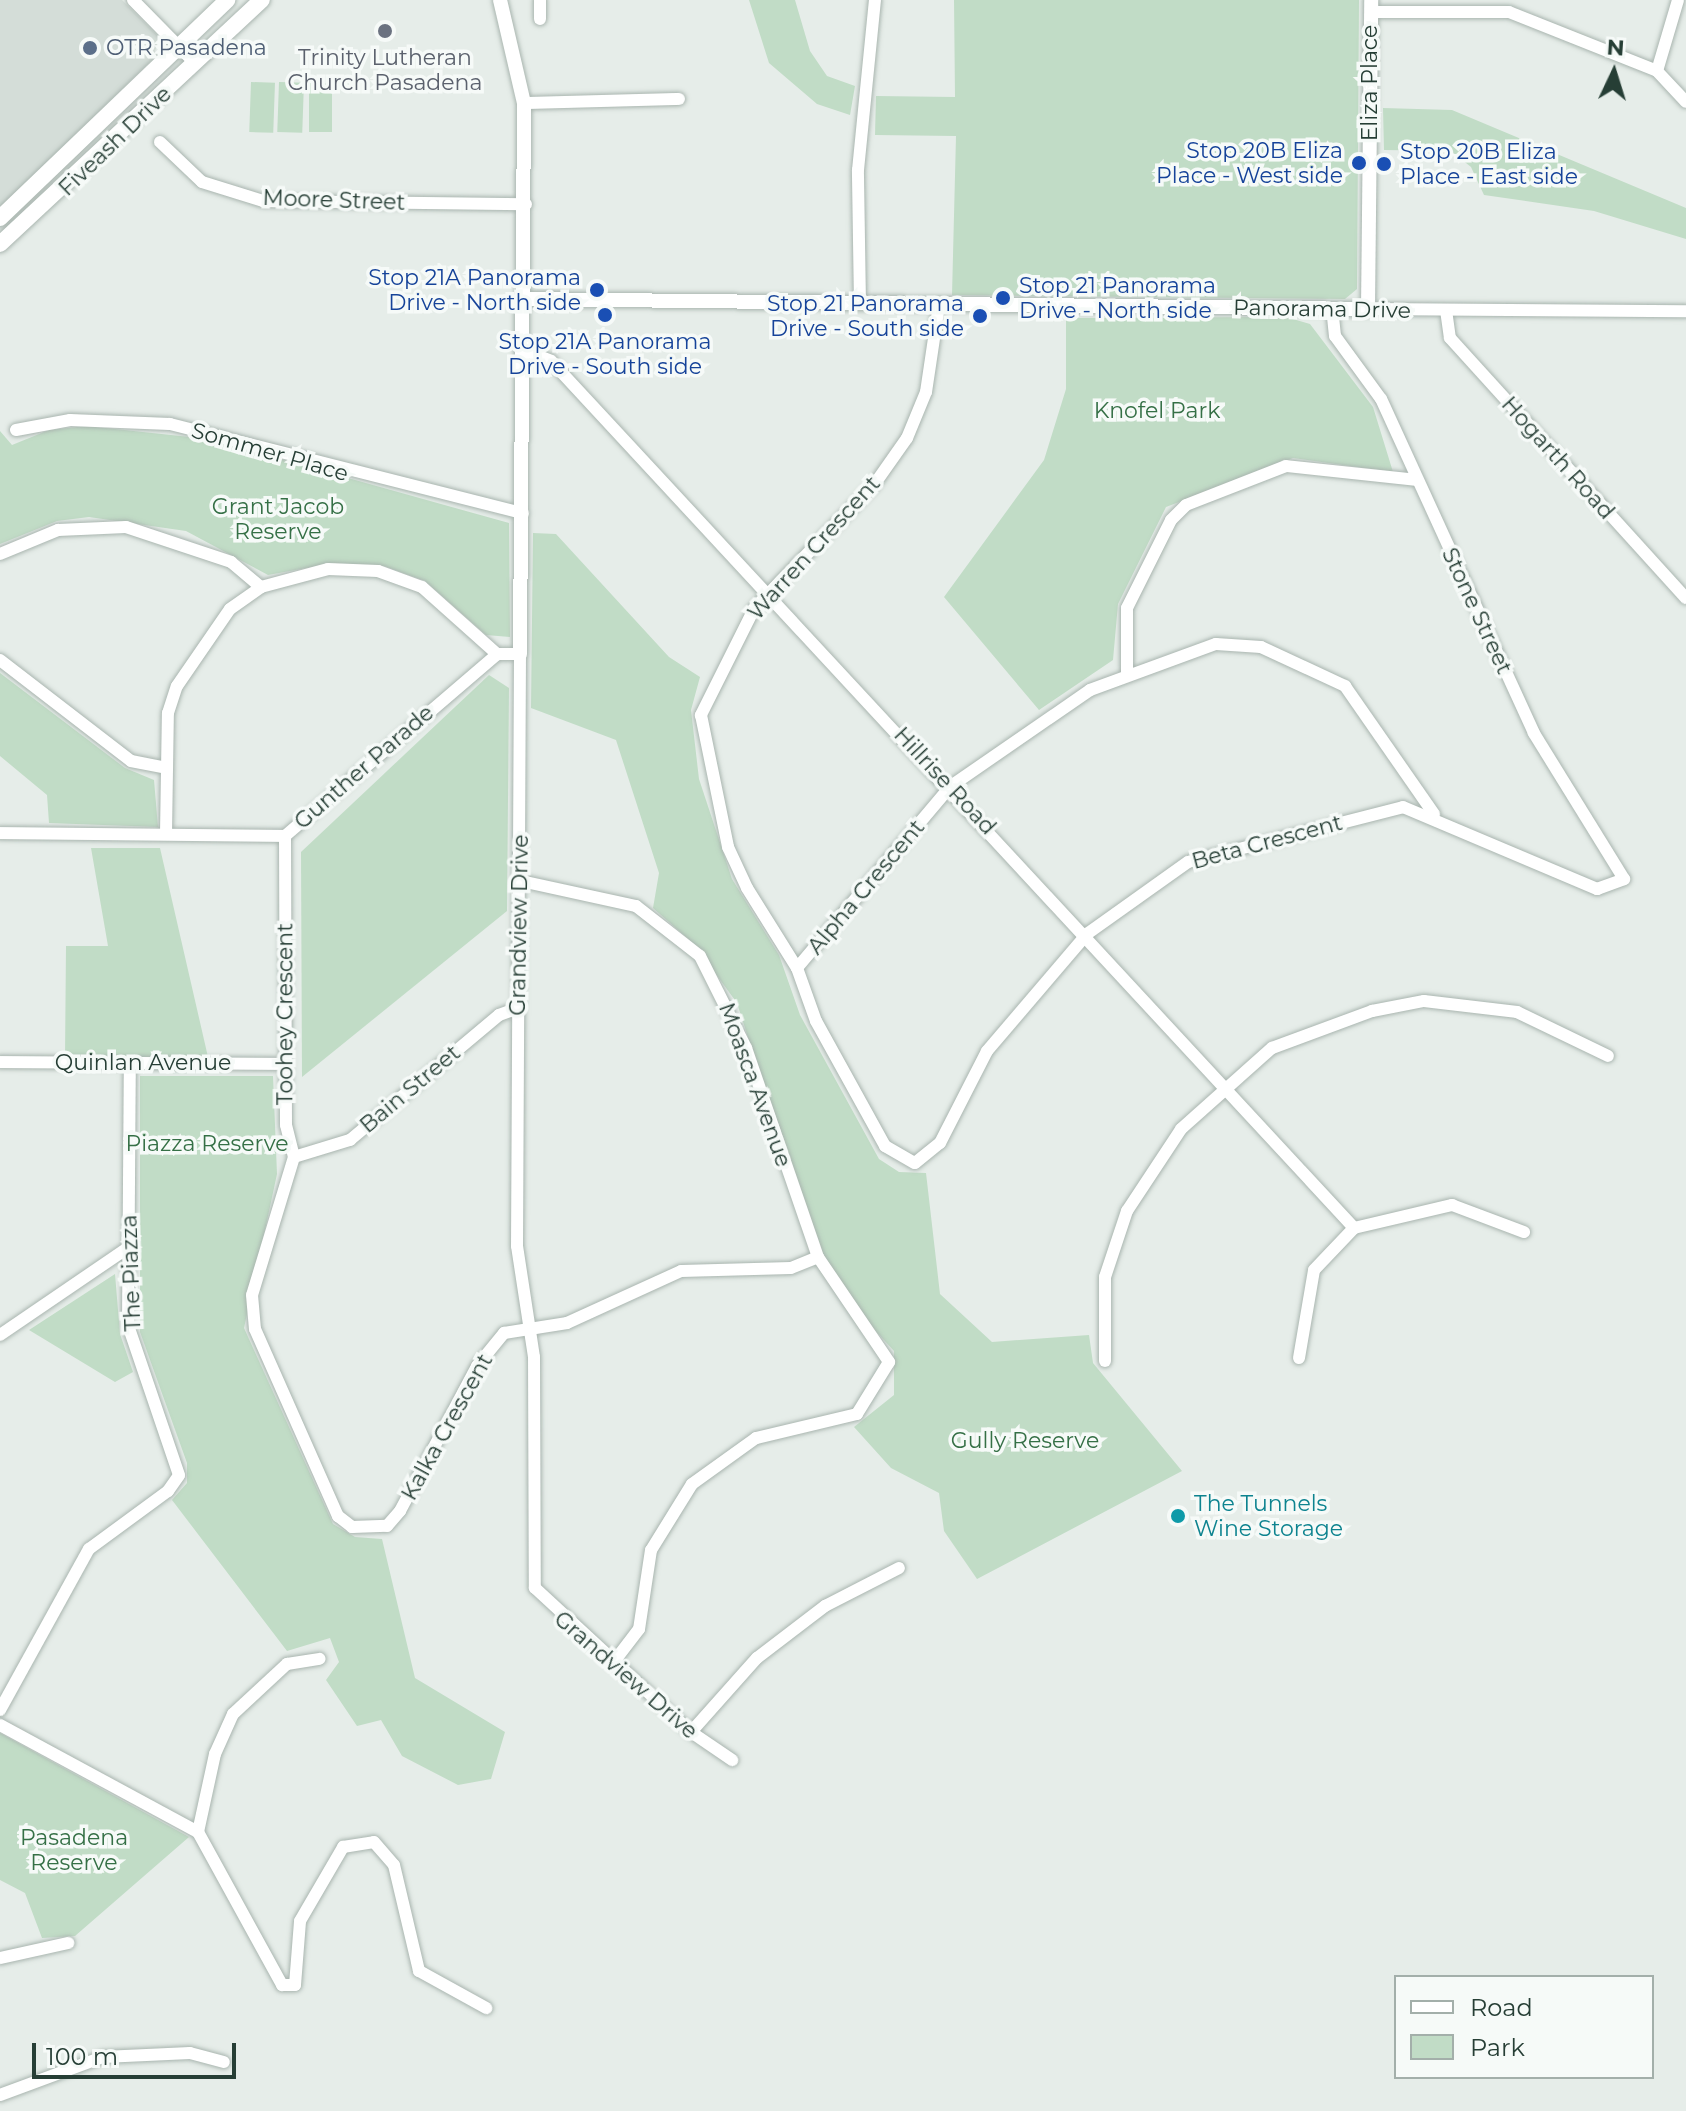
<!DOCTYPE html>
<html>
<head>
<meta charset="utf-8">
<style>
  body { margin:0 }
  #map { position:relative; width:1686px; height:2111px; overflow:hidden; background:#e6ede9; font-family:Montserrat,sans-serif }
  div>[style] { position:absolute }
  [style*='--x'] { left:calc(var(--x)*1px); top:calc(var(--y)*1px); width:calc(var(--w)*1px); rotate:calc(var(--a)*1deg) }
  .built>* { inset:0; background:#d4ddd8 }
  .green>* { inset:0; background:#c1dcc6; transform-origin:0 0 }
  .roads { filter:drop-shadow(0 0 2px #a9b5af) drop-shadow(0 0 2px #a9b5af) }
  .minor>* { height:12px; margin:-6px; padding:0 6px; transform-origin:6px; border-radius:6px; background:#fff }
  .tertiary>* { height:14px; margin:-7px; padding:0 7px; transform-origin:7px; border-radius:7px; background:#fff }
  .secondary>* { height:16px; margin:-8px; padding:0 8px; transform-origin:8px; border-radius:8px; background:#fff }
  .dots>* { width:22px; height:22px; translate:-50% -50%; box-sizing:border-box; border:4px solid #f6faf8; border-radius:50% }
  span { translate:-50% -50%; white-space:nowrap; text-align:center; line-height:1.15; -webkit-text-stroke:7px #f6faf8; paint-order:stroke }
  .service-label { font-size:22px; color:#4e5e75 }
  .left { translate:0 -50%; text-align:left }
  .worship-label { font-size:22px; color:#5b616d }
  .street-label { font-size:22px; color:#263e35 }
  .transit-label { font-size:22px; color:#164399 }
  .right { translate:-100% -50%; text-align:right }
  .park-label { font-size:22px; color:#357046 }
  .culture-label { font-size:22px; color:#0d838f }
  .legend { position:absolute; left:1394px; top:1975px; width:260px; height:104px; box-sizing:border-box; background:#f6faf8; border:2px solid #a3afaa; margin:0; padding:10px 14px; list-style:none; font-size:24px; color:#263e35 }
  .legend li { display:flex; align-items:center; gap:16px; height:40px }
  .legend b { width:40px; border:2px solid #a3afaa }
  .north { position:absolute; left:1574px; top:32px; width:80px; height:80px; -webkit-text-stroke:6px #f6faf8; paint-order:stroke; rotate:4deg; font-size:22px; font-weight:700; line-height:32px; text-align:center; color:#263e35 }
  .north::after { content:''; display:block; margin:auto; width:28px; height:36px; background:#263e35; clip-path:polygon(50% 0,100% 100%,50% 72%,0 100%) }
  .scale { position:absolute; left:32px; top:2043px; width:204px; height:36px; box-sizing:border-box; border:4px solid #263e35; border-top:0; padding-left:10px; font-size:24px; line-height:28px; white-space:nowrap; color:#263e35; -webkit-text-stroke:6px #f6faf8; paint-order:stroke }
</style>
</head>
<body>
<div id="map">
  <div class="built">
    <div style="clip-path:polygon(0 0,122px 0,159px 37px,153px 59px,0 208px)"></div>
  </div>
  <div class="green">
    <div style="clip-path:polygon(749px 0,795px 0,810px 51px,827px 76px,855px 86px,850px 115px,817px 104px,769px 63px)"></div>
    <div style="clip-path:polygon(954px 0,1359px 0,1357px 289px,1345px 299px,952px 295px,956px 136px,875px 135px,876px 96px,955px 97px)"></div>
    <div style="left:251px;top:82px;width:24px;height:50px;rotate:2deg"></div>
    <div style="left:279px;top:82px;width:25px;height:50px;rotate:2deg"></div>
    <div style="left:309px;top:83px;width:23px;height:49px"></div>
    <div style="clip-path:polygon(1383px 108px,1452px 110px,1686px 208px,1686px 239px,1594px 211px,1484px 195px,1471px 167px,1451px 151px,1384px 150px)"></div>
    <div style="clip-path:polygon(1286px 317px,1310px 324px,1373px 407px,1393px 472px,1293px 458px,1166px 507px,1118px 604px,1113px 660px,1039px 710px,944px 597px,1044px 460px,1066px 389px,1066px 318px)"></div>
    <div style="clip-path:polygon(87px 426px,208px 439px,509px 523px,510px 637px,486px 635px,425px 581px,384px 566px,328px 564px,268px 575px,186px 531px,89px 517px,57px 521px,0 544px,0 431px,12px 445px,49px 430px)"></div>
    <div style="clip-path:polygon(533px 533px,556px 534px,669px 657px,700px 677px,691px 710px,699px 779px,732px 879px,779px 955px,800px 1015px,879px 1159px,899px 1172px,926px 1173px,940px 1294px,992px 1342px,1089px 1335px,1093px 1363px,1182px 1471px,977px 1579px,944px 1531px,939px 1493px,891px 1468px,854px 1427px,894px 1395px,894px 1351px,842px 1294px,810px 1230px,737px 1003px,694px 944px,653px 908px,659px 873px,616px 740px,531px 708px)"></div>
    <div style="clip-path:polygon(0 673px,125px 768px,154px 780px,158px 827px,49px 823px,47px 795px,0 756px)"></div>
    <div style="clip-path:polygon(489px 675px,509px 688px,507px 911px,302px 1077px,301px 852px)"></div>
    <div style="clip-path:polygon(91px 848px,160px 848px,208px 1057px,65px 1057px,66px 946px,108px 946px)"></div>
    <div style="clip-path:polygon(140px 1076px,273px 1076px,277px 1174px,244px 1328px,333px 1524px,355px 1537px,382px 1539px,415px 1678px,505px 1732px,491px 1779px,458px 1785px,402px 1756px,381px 1720px,357px 1726px,326px 1680px,339px 1662px,330px 1638px,287px 1651px,172px 1500px,187px 1483px,187px 1463px,140px 1332px)"></div>
    <div style="clip-path:polygon(115px 1274px,120px 1334px,133px 1372px,115px 1382px,29px 1330px)"></div>
    <div style="clip-path:polygon(0 1733px,189px 1837px,75px 1936px,42px 1938px,25px 1893px,0 1880px)"></div>
  </div>
  <div class="roads">
    <div class="minor">
      <div style="--x:133;--y:0;--w:88;--a:45.5"></div>
      <div style="--x:540;--y:0;--w:19;--a:90"></div>
      <div style="--x:1371;--y:12;--w:138;--a:0"></div>
      <div style="--x:1509;--y:12;--w:159;--a:21.7"></div>
      <div style="--x:1657;--y:71;--w:42;--a:46.9"></div>
      <div style="--x:1657;--y:71;--w:74;--a:-73.5"></div>
      <div style="--x:524;--y:103;--w:155;--a:-1.5"></div>
      <div style="--x:160;--y:142;--w:58;--a:43.6"></div>
      <div style="--x:202;--y:182;--w:64;--a:17.3"></div>
      <div style="--x:263;--y:201;--w:263;--a:0.7"></div>
      <div style="--x:860;--y:304;--w:134;--a:-90.9"></div>
      <div style="--x:858;--y:170;--w:171;--a:-84.3"></div>
      <div style="--x:939;--y:305;--w:88;--a:98.5"></div>
      <div style="--x:926;--y:392;--w:50;--a:112.4"></div>
      <div style="--x:907;--y:438;--w:57;--a:125.1"></div>
      <div style="--x:874;--y:485;--w:173;--a:134.1"></div>
      <div style="--x:754;--y:609;--w:119;--a:116.6"></div>
      <div style="--x:701;--y:715;--w:135;--a:78.4"></div>
      <div style="--x:728;--y:847;--w:45;--a:65.1"></div>
      <div style="--x:747;--y:888;--w:94;--a:58"></div>
      <div style="--x:797;--y:968;--w:56;--a:70.3"></div>
      <div style="--x:816;--y:1021;--w:143;--a:61.1"></div>
      <div style="--x:885;--y:1146;--w:34;--a:30"></div>
      <div style="--x:915;--y:1163;--w:32;--a:-39"></div>
      <div style="--x:940;--y:1143;--w:103;--a:-62.9"></div>
      <div style="--x:987;--y:1051;--w:154;--a:-49.5"></div>
      <div style="--x:1087;--y:934;--w:124;--a:-35.5"></div>
      <div style="--x:1188;--y:862;--w:222;--a:-14.3"></div>
      <div style="--x:1403;--y:807;--w:211;--a:22.9"></div>
      <div style="--x:1597;--y:889;--w:29;--a:-20"></div>
      <div style="--x:1624;--y:879;--w:172;--a:-121.7"></div>
      <div style="--x:1534;--y:733;--w:367;--a:-114.6"></div>
      <div style="--x:1381;--y:399;--w:78;--a:-126.1"></div>
      <div style="--x:1335;--y:336;--w:27;--a:-96"></div>
      <div style="--x:1368;--y:309;--w:318;--a:0.4"></div>
      <div style="--x:1446;--y:310;--w:28;--a:82"></div>
      <div style="--x:1450;--y:338;--w:351;--a:47.8"></div>
      <div style="--x:523;--y:350;--w:30;--a:21"></div>
      <div style="--x:551;--y:361;--w:1182;--a:47.19"></div>
      <div style="--x:16;--y:430;--w:55;--a:-10.5"></div>
      <div style="--x:70;--y:420;--w:100;--a:2.3"></div>
      <div style="--x:170;--y:424;--w:364;--a:14.2"></div>
      <div style="--x:0;--y:554;--w:63;--a:-22.5"></div>
      <div style="--x:58;--y:530;--w:68;--a:-2.5"></div>
      <div style="--x:126;--y:527;--w:111;--a:18.4"></div>
      <div style="--x:231;--y:562;--w:39;--a:40"></div>
      <div style="--x:0;--y:660;--w:165;--a:37.6"></div>
      <div style="--x:131;--y:761;--w:36;--a:11"></div>
      <div style="--x:1127;--y:674;--w:66;--a:-90"></div>
      <div style="--x:1127;--y:608;--w:98;--a:-63.4"></div>
      <div style="--x:1171;--y:520;--w:21;--a:-45"></div>
      <div style="--x:1186;--y:505;--w:107;--a:-21.3"></div>
      <div style="--x:1286;--y:466;--w:131;--a:6.1"></div>
      <div style="--x:0;--y:833;--w:285;--a:0.6"></div>
      <div style="--x:285;--y:836;--w:279;--a:-40.6"></div>
      <div style="--x:497;--y:654;--w:23;--a:0"></div>
      <div style="--x:520;--y:654;--w:592;--a:90.29"></div>
      <div style="--x:517;--y:1246;--w:112;--a:81.3"></div>
      <div style="--x:534;--y:1357;--w:231;--a:89.8"></div>
      <div style="--x:535;--y:1588;--w:212;--a:42.7"></div>
      <div style="--x:691;--y:1732;--w:50;--a:34.3"></div>
      <div style="--x:166;--y:834;--w:121;--a:-89.1"></div>
      <div style="--x:168;--y:713;--w:28;--a:-72"></div>
      <div style="--x:177;--y:686;--w:93;--a:-55.5"></div>
      <div style="--x:230;--y:609;--w:38;--a:-35"></div>
      <div style="--x:261;--y:587;--w:69;--a:-15"></div>
      <div style="--x:328;--y:569;--w:50;--a:2.3"></div>
      <div style="--x:378;--y:571;--w:47;--a:20"></div>
      <div style="--x:422;--y:587;--w:101;--a:41.8"></div>
      <div style="--x:285;--y:836;--w:289;--a:89.8"></div>
      <div style="--x:286;--y:1125;--w:33;--a:76"></div>
      <div style="--x:294;--y:1157;--w:144;--a:106.9"></div>
      <div style="--x:252;--y:1295;--w:34;--a:85"></div>
      <div style="--x:255;--y:1329;--w:205;--a:66.1"></div>
      <div style="--x:338;--y:1516;--w:18;--a:38"></div>
      <div style="--x:352;--y:1527;--w:35;--a:-2"></div>
      <div style="--x:387;--y:1526;--w:20;--a:-49"></div>
      <div style="--x:400;--y:1511;--w:164;--a:-62"></div>
      <div style="--x:477;--y:1366;--w:43;--a:-50.7"></div>
      <div style="--x:504;--y:1333;--w:64;--a:-9"></div>
      <div style="--x:567;--y:1323;--w:125;--a:-24.5"></div>
      <div style="--x:681;--y:1271;--w:110;--a:-1.6"></div>
      <div style="--x:791;--y:1268;--w:29;--a:-22"></div>
      <div style="--x:521;--y:881;--w:118;--a:12.3"></div>
      <div style="--x:636;--y:906;--w:81;--a:38"></div>
      <div style="--x:700;--y:956;--w:103;--a:63.4"></div>
      <div style="--x:746;--y:1048;--w:221;--a:71"></div>
      <div style="--x:818;--y:1257;--w:127;--a:55.9"></div>
      <div style="--x:889;--y:1362;--w:61;--a:121.6"></div>
      <div style="--x:857;--y:1414;--w:104;--a:166.6"></div>
      <div style="--x:756;--y:1438;--w:79;--a:144.3"></div>
      <div style="--x:692;--y:1484;--w:78;--a:121.8"></div>
      <div style="--x:651;--y:1550;--w:80;--a:98.6"></div>
      <div style="--x:639;--y:1629;--w:43;--a:127.4"></div>
      <div style="--x:797;--y:968;--w:238;--a:-49.8"></div>
      <div style="--x:951;--y:786;--w:169;--a:-34.6"></div>
      <div style="--x:1090;--y:690;--w:134;--a:-20.1"></div>
      <div style="--x:1216;--y:644;--w:45;--a:3.8"></div>
      <div style="--x:1261;--y:647;--w:93;--a:24.9"></div>
      <div style="--x:1345;--y:686;--w:156;--a:55.2"></div>
      <div style="--x:0;--y:1062;--w:286;--a:0.4"></div>
      <div style="--x:294;--y:1157;--w:59;--a:-16.9"></div>
      <div style="--x:350;--y:1140;--w:194;--a:-40"></div>
      <div style="--x:499;--y:1015;--w:20;--a:-20"></div>
      <div style="--x:0;--y:1335;--w:156;--a:-34.3"></div>
      <div style="--x:1299;--y:1358;--w:89;--a:-80.3"></div>
      <div style="--x:1314;--y:1270;--w:58;--a:-46.4"></div>
      <div style="--x:1354;--y:1228;--w:101;--a:-13.2"></div>
      <div style="--x:1452;--y:1205;--w:77;--a:20.6"></div>
      <div style="--x:1105;--y:1361;--w:84;--a:-90"></div>
      <div style="--x:1105;--y:1277;--w:70;--a:-71.6"></div>
      <div style="--x:1127;--y:1211;--w:98;--a:-56.6"></div>
      <div style="--x:1181;--y:1129;--w:122;--a:-41.7"></div>
      <div style="--x:1272;--y:1048;--w:107;--a:-20.3"></div>
      <div style="--x:1372;--y:1011;--w:53;--a:-10.9"></div>
      <div style="--x:1424;--y:1001;--w:94;--a:6.7"></div>
      <div style="--x:1517;--y:1012;--w:101;--a:25.8"></div>
      <div style="--x:0;--y:1710;--w:184;--a:-61.1"></div>
      <div style="--x:89;--y:1549;--w:98;--a:-36.3"></div>
      <div style="--x:168;--y:1491;--w:19;--a:-55"></div>
      <div style="--x:179;--y:1475;--w:158;--a:-108.8"></div>
      <div style="--x:128;--y:1325;--w:262;--a:-89.6"></div>
      <div style="--x:0;--y:1725;--w:225;--a:28.4"></div>
      <div style="--x:198;--y:1832;--w:175;--a:61.2"></div>
      <div style="--x:282;--y:1985;--w:13;--a:0"></div>
      <div style="--x:295;--y:1985;--w:64;--a:-85.5"></div>
      <div style="--x:300;--y:1921;--w:86;--a:-59.8"></div>
      <div style="--x:343;--y:1847;--w:31;--a:-9"></div>
      <div style="--x:374;--y:1842;--w:30;--a:49"></div>
      <div style="--x:394;--y:1865;--w:109;--a:76.7"></div>
      <div style="--x:419;--y:1971;--w:77;--a:28.9"></div>
      <div style="--x:691;--y:1732;--w:99;--a:-48.3"></div>
      <div style="--x:757;--y:1658;--w:86;--a:-37.4"></div>
      <div style="--x:825;--y:1606;--w:83;--a:-27.2"></div>
      <div style="--x:198;--y:1832;--w:80;--a:-77.7"></div>
      <div style="--x:215;--y:1754;--w:44;--a:-65.8"></div>
      <div style="--x:233;--y:1714;--w:74;--a:-42.8"></div>
      <div style="--x:287;--y:1664;--w:33;--a:-9"></div>
      <div style="--x:0;--y:1958;--w:70;--a:-12.4"></div>
      <div style="--x:0;--y:2095;--w:110;--a:-20.3"></div>
      <div style="--x:103;--y:2057;--w:87;--a:-2.6"></div>
      <div style="--x:190;--y:2053;--w:35;--a:15"></div>
    </div>
    <div class="tertiary">
      <div style="--x:500;--y:0;--w:106;--a:76.9"></div>
      <div style="--x:524;--y:103;--w:551;--a:90.42"></div>
      <div style="--x:525;--y:299;--w:843;--a:0.68"></div>
      <div style="--x:1368;--y:309;--w:309;--a:-89.4"></div>
    </div>
    <div class="secondary">
      <div style="--x:0;--y:218;--w:315;--a:-43.8"></div>
      <div style="--x:0;--y:244;--w:358;--a:-43"></div>
    </div>
  </div>
  <div class="dots">
    <div style="left:385px;top:31px;background:#6b7280"></div>
    <div style="left:90px;top:48px;background:#5c6f8a"></div>
    <div style="left:1359px;top:163px;background:#1a4fb4"></div>
    <div style="left:1384px;top:164px;background:#1a4fb4"></div>
    <div style="left:597px;top:290px;background:#1a4fb4"></div>
    <div style="left:1003px;top:298px;background:#1a4fb4"></div>
    <div style="left:605px;top:315px;background:#1a4fb4"></div>
    <div style="left:980px;top:316px;background:#1a4fb4"></div>
    <div style="left:1178px;top:1516px;background:#0f9aa8"></div>
  </div>
  <div class="service-label">
    <span class="left" style="left:106px;top:48px">OTR Pasadena</span>
  </div>
  <div class="worship-label">
    <span style="left:385px;top:70px">Trinity Lutheran<br>Church Pasadena</span>
  </div>
  <div class="street-label">
    <span style="left:1370px;top:83px;rotate:-90deg">Eliza Place</span>
    <span style="left:115px;top:141px;rotate:-44deg">Fiveash Drive</span>
    <span style="left:334px;top:200px;rotate:2deg">Moore Street</span>
    <span style="left:1322px;top:309px;rotate:1deg">Panorama Drive</span>
    <span style="left:270px;top:452px;rotate:16deg">Sommer Place</span>
    <span style="left:1558px;top:458px;rotate:48deg">Hogarth Road</span>
    <span style="left:814px;top:548px;rotate:-48deg">Warren Crescent</span>
    <span style="left:1477px;top:611px;rotate:65deg">Stone Street</span>
    <span style="left:364px;top:767px;rotate:-41deg">Gunther Parade</span>
    <span style="left:945px;top:781px;rotate:47deg">Hillrise Road</span>
    <span style="left:1267px;top:842px;rotate:-15deg">Beta Crescent</span>
    <span style="left:866px;top:887px;rotate:-50deg">Alpha Crescent</span>
    <span style="left:519px;top:925px;rotate:-89deg">Grandview Drive</span>
    <span style="left:285px;top:1014px;rotate:-90deg">Toohey Crescent</span>
    <span style="left:143px;top:1063px">Quinlan Avenue</span>
    <span style="left:755px;top:1085px;rotate:70deg">Moasca Avenue</span>
    <span style="left:410px;top:1089px;rotate:-40deg">Bain Street</span>
    <span style="left:131px;top:1273px;rotate:-92deg">The Piazza</span>
    <span style="left:447px;top:1427px;rotate:-61deg">Kalka Crescent</span>
    <span style="left:626px;top:1675px;rotate:41deg">Grandview Drive</span>
  </div>
  <div class="transit-label">
    <span class="right" style="left:1343px;top:163px">Stop 20B Eliza<br>Place - West side</span>
    <span class="left" style="left:1400px;top:164px">Stop 20B Eliza<br>Place - East side</span>
    <span class="right" style="left:581px;top:290px">Stop 21A Panorama<br>Drive - North side</span>
    <span class="left" style="left:1019px;top:298px">Stop 21 Panorama<br>Drive - North side</span>
    <span class="right" style="left:964px;top:316px">Stop 21 Panorama<br>Drive - South side</span>
    <span style="left:605px;top:354px">Stop 21A Panorama<br>Drive - South side</span>
  </div>
  <div class="park-label">
    <span style="left:1157px;top:411px">Knofel Park</span>
    <span style="left:278px;top:519px">Grant Jacob<br>Reserve</span>
    <span style="left:207px;top:1144px">Piazza Reserve</span>
    <span style="left:1025px;top:1441px">Gully Reserve</span>
    <span style="left:74px;top:1850px">Pasadena<br>Reserve</span>
  </div>
  <div class="culture-label">
    <span class="left" style="left:1194px;top:1516px">The Tunnels<br>Wine Storage</span>
  </div>
  <ul class="legend">
  <li><b style="height:10px;background:#fff"></b>Road</li>
  <li><b style="height:22px;background:#c1dcc6"></b>Park</li>
  </ul>
  <div class="north">N</div>
  <div class="scale">100 m</div>
</div>
</body>
</html>
